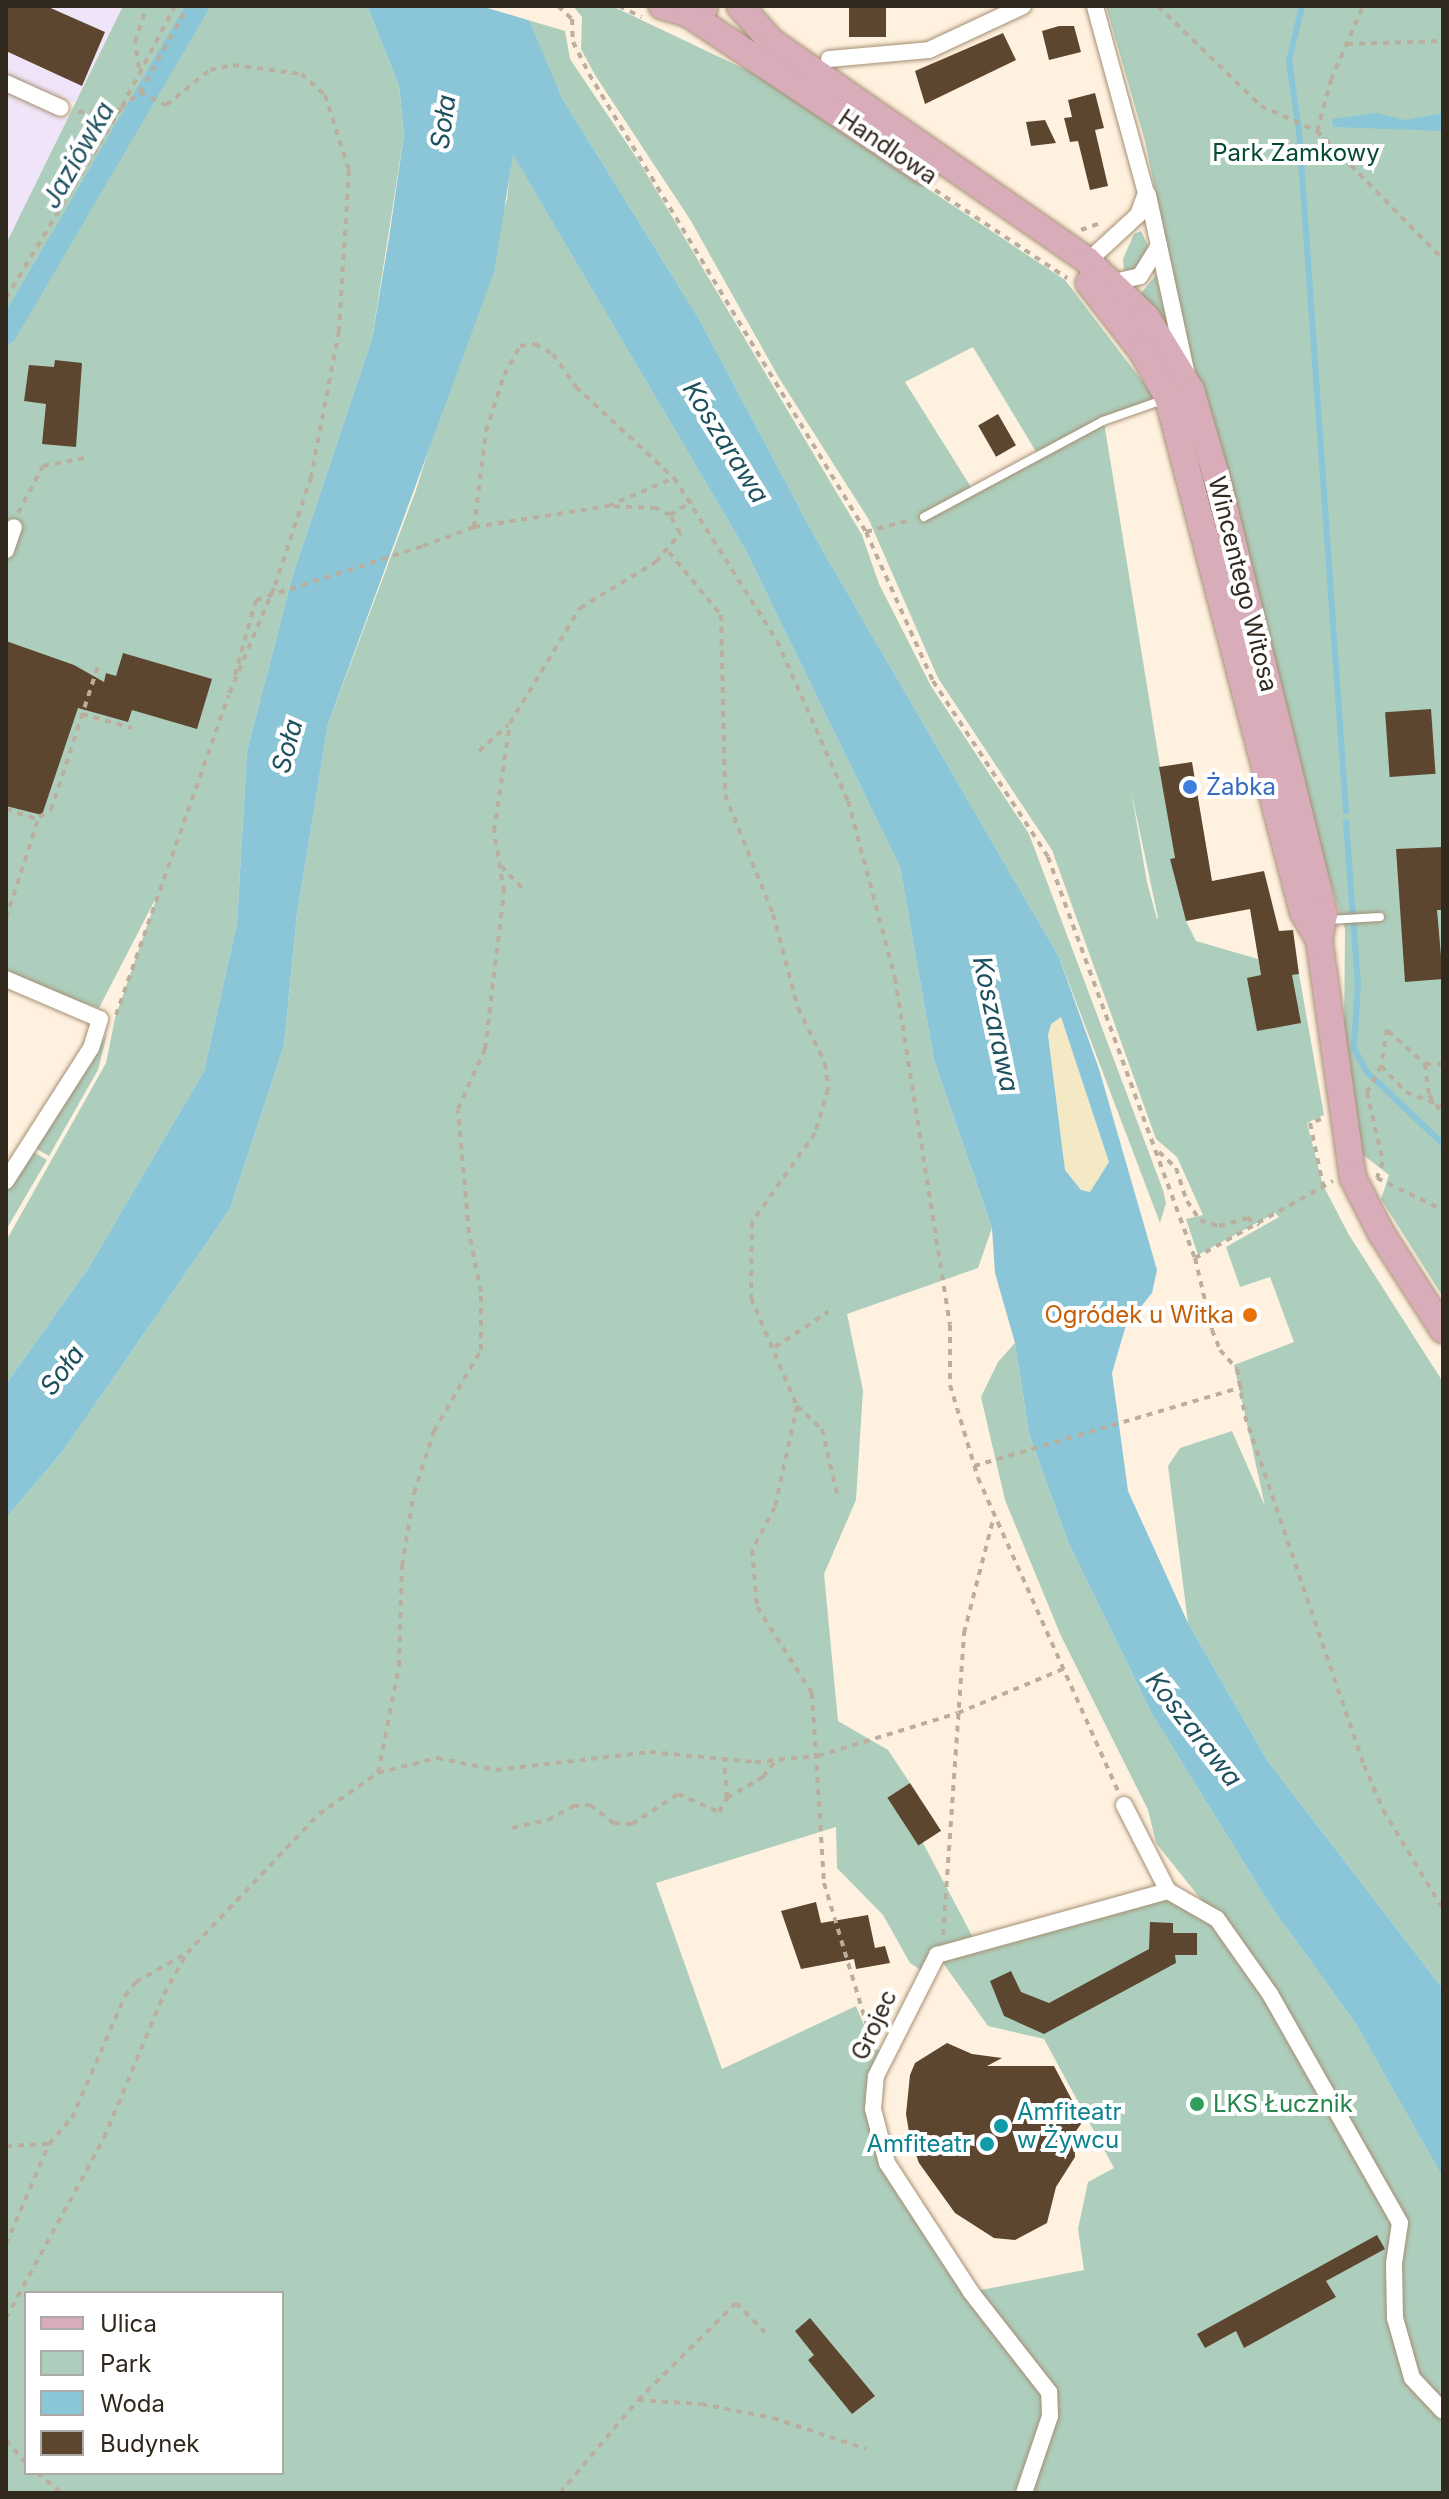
<!DOCTYPE html>
<html>
<head>
<meta charset="utf-8">
<style>
  body { margin:0 }
  #map { position:relative; width:1449px; height:2499px; overflow:hidden; background:#fff1df; font-family:Inter,sans-serif }
  div>[style] { position:absolute }
  [style*='--x'] { left:calc(var(--x)*1px); top:calc(var(--y)*1px); width:calc(var(--w)*1px); rotate:calc(var(--a)*1deg) }
  .industrial>* { inset:0; background:#f0e4f8 }
  .green>* { inset:0; background:#aecebd }
  .sand>* { inset:0; background:#f3e9c4 }
  .water>* { inset:0; background:#8ac5d8 }
  .pier>* { inset:0; background:#fff1df }
  .stream>* { height:6px; margin:-3px; padding:0 3px; transform-origin:3px; border-radius:3px; background:#8ac5d8 }
  .canal>* { height:22px; margin:-11px; padding:0 11px; transform-origin:11px; border-radius:11px; background:#8ac5d8 }
  .building>* { inset:0; background:#5d462f; transform-origin:0 0 }
  .path>* { height:4px; margin-top:-2px; transform-origin:0; background:repeating-linear-gradient(90deg,#baae9e 0 6px,transparent 0 12px) }
  .roads { filter:drop-shadow(0 0 2px #a48f73) drop-shadow(0 0 2px #a48f73) }
  .service>* { height:8px; margin:-4px; padding:0 4px; transform-origin:4px; border-radius:4px; background:#fff }
  .minor>* { height:16px; margin:-8px; padding:0 8px; transform-origin:8px; border-radius:8px; background:#fff }
  .primary>* { height:26px; margin:-13px; padding:0 13px; transform-origin:13px; border-radius:13px; background:#d9acb9 }
  .path-bridge>* { height:4px; margin-top:-2px; transform-origin:0; background:repeating-linear-gradient(90deg,#baae9e 0 6px,transparent 0 12px) }
  .dots>* { width:22px; height:22px; translate:-50% -50%; box-sizing:border-box; border:4px solid #fff; border-radius:50% }
  span { translate:-50% -50%; white-space:nowrap; text-align:center; line-height:1.15; -webkit-text-stroke:8px #fff; paint-order:stroke }
  .street-label { font-size:24px; color:#32291e }
  .park-label { font-size:24px; color:#054a30 }
  .shop-label { font-size:24px; color:#366cbe }
  .left { translate:0 -50%; text-align:left }
  .food-label { font-size:24px; color:#c56008 }
  .right { translate:-100% -50%; text-align:right }
  .leisure-label { font-size:24px; color:#27864d }
  .culture-label { font-size:24px; color:#0d838f }
  .water-label { font-size:26px; color:#1e515f; font-style:italic }
  .frame { position:absolute; inset:0; border:8px solid #32291e; pointer-events:none }
  .legend { position:absolute; left:24px; top:2291px; width:260px; height:184px; box-sizing:border-box; background:#fff; border:2px solid #ada9a5; margin:0; padding:10px 14px; list-style:none; font-size:24px; color:#32291e }
  .legend li { display:flex; align-items:center; gap:16px; height:40px }
  .legend b { width:40px; border:2px solid #ada9a5 }
</style>
</head>
<body>
<div id="map">
  <div class="industrial">
    <div style="clip-path:polygon(6px 6px,123px 6px,75px 103px,6px 77px)"></div>
    <div style="clip-path:polygon(6px 87px,68px 118px,7px 245px,6px 244px)"></div>
  </div>
  <div class="green">
    <div style="clip-path:polygon(123px 6px,367px 6px,399px 86px,404px 135px,372px 339px,293px 574px,247px 751px,237px 923px,204px 1071px,89px 1267px,6px 1384px,6px 1241px,106px 1063px,115px 1018px,158px 894px,99px 1008px,6px 977px,6px 244px)"></div>
    <div style="clip-path:polygon(evenodd,573px 6px,612px 6px,755px 74px,1065px 280px,1155px 398px,1104px 422px,1175px 858px,1171px 860px,1186px 921px,1196px 941px,1258px 959px,1262px 978px,1299px 974px,1324px 1115px,1307px 1123px,1323px 1185px,1349px 1235px,1443px 1382px,1443px 1989px,1267px 1760px,1188px 1623px,1168px 1466px,1180px 1448px,1232px 1431px,1265px 1506px,1234px 1365px,1294px 1342px,1270px 1277px,1240px 1287px,1226px 1247px,1279px 1217px,1275px 1213px,1198px 1255px,1186px 1219px,1203px 1215px,1177px 1157px,1156px 1139px,1052px 850px,938px 678px,869px 520px,779px 378px,691px 221px,595px 75px,581px 49px,582px 17px,573px 6px,973px 347px,1038px 455px,971px 487px,905px 382px,973px 347px,573px 6px,1131px 790px,1158px 918px,1157px 919px,1147px 882px,1131px 790px)"></div>
    <div style="clip-path:polygon(1106px 6px,1443px 6px,1443px 1297px,1381px 1199px,1389px 1175px,1362px 1154px,1344px 1045px,1345px 929px,1311px 818px,1182px 321px,1145px 141px)"></div>
    <div style="clip-path:polygon(528px 20px,565px 31px,570px 59px,640px 163px,862px 535px,879px 584px,931px 686px,1029px 834px,1163px 1190px,1166px 1203px,1160px 1223px,1059px 957px,816px 539px,699px 319px,562px 98px)"></div>
    <div style="clip-path:polygon(evenodd,512px 153px,745px 549px,900px 867px,934px 1060px,992px 1228px,978px 1268px,847px 1314px,863px 1390px,856px 1500px,824px 1574px,838px 1721px,888px 1750px,910px 1783px,888px 1798px,923px 1843px,977px 1945px,1168px 1891px,1215px 1917px,1156px 1843px,1148px 1810px,1061px 1636px,1005px 1500px,981px 1397px,998px 1362px,1015px 1343px,1029px 1434px,1068px 1542px,1152px 1714px,1270px 1905px,1356px 2024px,1443px 2178px,1443px 2493px,6px 2493px,6px 1518px,63px 1451px,230px 1209px,284px 1045px,297px 914px,328px 724px,416px 490px,507px 199px,512px 153px,836px 1827px,837px 1868px,883px 1915px,910px 1963px,925px 1973px,938px 1956px,988px 2026px,1044px 2039px,1114px 2168px,1088px 2182px,1078px 2229px,1084px 2270px,971px 2292px,876px 2131px,885px 2051px,874px 2049px,856px 2006px,722px 2069px,656px 1883px,836px 1827px,512px 153px,26px 2293px,282px 2293px,282px 2473px,26px 2473px,26px 2293px)"></div>
    <div style="clip-path:polygon(1141px 231px,1149px 248px,1137px 269px,1124px 272px,1123px 259px,1134px 234px)"></div>
    <div style="clip-path:polygon(1156px 275px,1168px 325px,1167px 331px,1141px 293px)"></div>
    <div style="clip-path:polygon(107px 1034px,98px 1070px,49px 1156px,35px 1148px)"></div>
    <div style="clip-path:polygon(32px 1151px,47px 1160px,6px 1230px,6px 1192px)"></div>
  </div>
  <div class="sand">
    <div style="clip-path:polygon(1061px 1017px,1109px 1162px,1090px 1192px,1081px 1190px,1065px 1170px,1048px 1035px,1051px 1024px)"></div>
  </div>
  <div class="water">
    <div style="clip-path:polygon(evenodd,367px 6px,523px 6px,562px 98px,699px 319px,816px 539px,1059px 957px,1099px 1069px,1157px 1270px,1152px 1293px,1126px 1325px,1112px 1373px,1128px 1491px,1188px 1623px,1267px 1760px,1443px 1989px,1443px 2178px,1356px 2024px,1270px 1905px,1152px 1714px,1068px 1542px,1029px 1434px,1015px 1343px,995px 1273px,992px 1228px,934px 1060px,900px 867px,745px 549px,513px 155px,494px 272px,328px 724px,297px 914px,284px 1045px,230px 1209px,63px 1451px,6px 1518px,6px 1384px,89px 1267px,204px 1071px,237px 923px,247px 751px,293px 574px,372px 339px,389px 238px,404px 135px,399px 86px,367px 6px,1061px 1017px,1109px 1162px,1090px 1192px,1081px 1190px,1065px 1170px,1048px 1035px,1051px 1024px,1061px 1017px)"></div>
    <div style="clip-path:polygon(1376px 113px,1405px 120px,1443px 113px,1443px 131px,1333px 127px,1332px 119px)"></div>
  </div>
  <div class="pier">
    <div style="clip-path:polygon(481px 6px,527px 6px,533px 21px,528px 20px)"></div>
  </div>
  <div class="stream">
    <div style="--x:1302;--y:6;--w:57;--a:103.3"></div>
    <div style="--x:1289;--y:61;--w:71;--a:81.9"></div>
    <div style="--x:1299;--y:131;--w:682;--a:86.05"></div>
    <div style="--x:1346;--y:822;--w:162;--a:85.8"></div>
    <div style="--x:1358;--y:984;--w:64;--a:93.6"></div>
    <div style="--x:1354;--y:1048;--w:27;--a:62"></div>
    <div style="--x:1367;--y:1072;--w:105;--a:43.5"></div>
  </div>
  <div class="canal">
    <div style="--x:6;--y:333;--w:379;--a:-59.6"></div>
  </div>
  <div class="building">
    <div style="clip-path:polygon(6px 6px,46px 6px,105px 32px,82px 86px,6px 51px)"></div>
    <div style="left:849px;top:6px;width:37px;height:31px"></div>
    <div style="clip-path:polygon(1059px 26px,1074px 26px,1081px 52px,1049px 60px,1042px 31px)"></div>
    <div style="clip-path:polygon(1003px 33px,1016px 60px,925px 104px,915px 71px)"></div>
    <div style="clip-path:polygon(1095px 93px,1104px 128px,1095px 130px,1108px 186px,1090px 190px,1078px 141px,1070px 142px,1064px 118px,1072px 117px,1068px 100px)"></div>
    <div style="clip-path:polygon(1045px 120px,1056px 143px,1031px 146px,1026px 122px)"></div>
    <div style="clip-path:polygon(55px 360px,82px 363px,76px 447px,42px 444px,46px 404px,24px 401px,29px 365px,54px 367px)"></div>
    <div style="left:998px;top:414px;width:36px;height:23px;rotate:60deg"></div>
    <div style="clip-path:polygon(6px 641px,74px 665px,104px 682px,106px 673px,116px 676px,123px 653px,212px 679px,197px 729px,132px 710px,128px 722px,78px 708px,42px 815px,6px 806px)"></div>
    <div style="left:1431px;top:709px;width:65px;height:46px;rotate:86deg"></div>
    <div style="clip-path:polygon(1192px 762px,1212px 881px,1264px 871px,1279px 931px,1293px 930px,1299px 974px,1292px 975px,1301px 1023px,1257px 1031px,1247px 978px,1261px 975px,1250px 909px,1186px 921px,1170px 859px,1175px 858px,1159px 767px)"></div>
    <div style="clip-path:polygon(1443px 847px,1443px 910px,1437px 910px,1443px 979px,1405px 982px,1396px 849px)"></div>
    <div style="left:910px;top:1783px;width:57px;height:27px;rotate:57deg"></div>
    <div style="clip-path:polygon(816px 1902px,821px 1923px,868px 1915px,875px 1948px,885px 1946px,890px 1963px,856px 1969px,854px 1959px,801px 1969px,781px 1911px)"></div>
    <div style="clip-path:polygon(1150px 1922px,1173px 1923px,1173px 1933px,1197px 1933px,1197px 1955px,1175px 1955px,1176px 1963px,1044px 2034px,1004px 2016px,990px 1981px,1011px 1971px,1021px 1992px,1049px 2003px,1149px 1949px)"></div>
    <div style="clip-path:polygon(947px 2043px,972px 2054px,1002px 2058px,987px 2066px,1054px 2066px,1083px 2121px,1074px 2134px,1075px 2157px,1056px 2187px,1047px 2223px,1015px 2240px,994px 2238px,955px 2213px,919px 2163px,910px 2138px,906px 2114px,910px 2075px,915px 2063px)"></div>
    <div style="clip-path:polygon(1377px 2235px,1385px 2249px,1326px 2281px,1336px 2297px,1244px 2348px,1236px 2331px,1205px 2348px,1197px 2334px)"></div>
    <div style="clip-path:polygon(810px 2318px,875px 2396px,852px 2414px,808px 2360px,814px 2355px,795px 2331px)"></div>
  </div>
  <div class="path">
    <div style="--x:558;--y:6;--w:19;--a:43"></div>
    <div style="--x:572;--y:19;--w:23;--a:88"></div>
    <div style="--x:573;--y:42;--w:36;--a:63"></div>
    <div style="--x:589;--y:74;--w:535;--a:58.83"></div>
    <div style="--x:866;--y:532;--w:163;--a:65.8"></div>
    <div style="--x:933;--y:681;--w:210;--a:56.8"></div>
    <div style="--x:1048;--y:857;--w:427;--a:69.9"></div>
    <div style="--x:1195;--y:1258;--w:74;--a:76.7"></div>
    <div style="--x:1212;--y:1330;--w:22;--a:68"></div>
    <div style="--x:1220;--y:1350;--w:25;--a:48"></div>
    <div style="--x:1237;--y:1369;--w:48;--a:80.3"></div>
    <div style="--x:1245;--y:1416;--w:369;--a:71.2"></div>
    <div style="--x:1364;--y:1765;--w:49;--a:67.1"></div>
    <div style="--x:1383;--y:1810;--w:116;--a:58.8"></div>
    <div style="--x:619;--y:6;--w:25;--a:26"></div>
    <div style="--x:1158;--y:6;--w:144;--a:44.2"></div>
    <div style="--x:1261;--y:106;--w:61;--a:24.1"></div>
    <div style="--x:1317;--y:131;--w:180;--a:45.5"></div>
    <div style="--x:1347;--y:44;--w:96;--a:-1.8"></div>
    <div style="--x:139;--y:68;--w:26;--a:-99"></div>
    <div style="--x:135;--y:42;--w:38;--a:-72"></div>
    <div style="--x:140;--y:92;--w:29;--a:27"></div>
    <div style="--x:166;--y:105;--w:56;--a:-38.5"></div>
    <div style="--x:210;--y:70;--w:24;--a:-12"></div>
    <div style="--x:233;--y:65;--w:69;--a:7.5"></div>
    <div style="--x:301;--y:74;--w:32;--a:41"></div>
    <div style="--x:325;--y:95;--w:79;--a:72.3"></div>
    <div style="--x:349;--y:170;--w:161;--a:93.6"></div>
    <div style="--x:339;--y:331;--w:149;--a:100.9"></div>
    <div style="--x:311;--y:477;--w:117;--a:108.4"></div>
    <div style="--x:274;--y:588;--w:115;--a:113"></div>
    <div style="--x:122;--y:106;--w:113;--a:-62.1"></div>
    <div style="--x:78;--y:112;--w:41;--a:-2.8"></div>
    <div style="--x:1317;--y:131;--w:53;--a:-74.6"></div>
    <div style="--x:1331;--y:80;--w:81;--a:-66.6"></div>
    <div style="--x:935;--y:190;--w:159;--a:33.7"></div>
    <div style="--x:1081;--y:230;--w:23;--a:-20"></div>
    <div style="--x:6;--y:298;--w:222;--a:-58.8"></div>
    <div style="--x:121;--y:108;--w:25;--a:-40"></div>
    <div style="--x:140;--y:92;--w:98;--a:-60.8"></div>
    <div style="--x:18;--y:513;--w:53;--a:-62"></div>
    <div style="--x:43;--y:466;--w:42;--a:-11"></div>
    <div style="--x:670;--y:515;--w:26;--a:-32"></div>
    <div style="--x:474;--y:527;--w:97;--a:-82.9"></div>
    <div style="--x:486;--y:431;--w:59;--a:-72.2"></div>
    <div style="--x:504;--y:375;--w:33;--a:-61"></div>
    <div style="--x:520;--y:346;--w:15;--a:-8"></div>
    <div style="--x:535;--y:344;--w:21;--a:29"></div>
    <div style="--x:553;--y:354;--w:40;--a:55.1"></div>
    <div style="--x:576;--y:387;--w:134;--a:42.9"></div>
    <div style="--x:674;--y:478;--w:193;--a:57.7"></div>
    <div style="--x:777;--y:641;--w:175;--a:66.1"></div>
    <div style="--x:848;--y:801;--w:183;--a:75.1"></div>
    <div style="--x:895;--y:978;--w:351;--a:81"></div>
    <div style="--x:950;--y:1325;--w:60;--a:90"></div>
    <div style="--x:950;--y:1385;--w:97;--a:73.2"></div>
    <div style="--x:978;--y:1478;--w:343;--a:65.9"></div>
    <div style="--x:866;--y:532;--w:46;--a:-15.3"></div>
    <div style="--x:423;--y:546;--w:54;--a:-20.4"></div>
    <div style="--x:474;--y:527;--w:136;--a:-8.9"></div>
    <div style="--x:608;--y:506;--w:72;--a:-23"></div>
    <div style="--x:669;--y:552;--w:82;--a:50.5"></div>
    <div style="--x:721;--y:615;--w:180;--a:88.7"></div>
    <div style="--x:725;--y:795;--w:128;--a:68"></div>
    <div style="--x:773;--y:914;--w:97;--a:75.1"></div>
    <div style="--x:798;--y:1008;--w:61;--a:63.9"></div>
    <div style="--x:825;--y:1063;--w:26;--a:83"></div>
    <div style="--x:828;--y:1089;--w:46;--a:106.5"></div>
    <div style="--x:815;--y:1133;--w:109;--a:125.3"></div>
    <div style="--x:752;--y:1222;--w:76;--a:90.8"></div>
    <div style="--x:751;--y:1298;--w:117;--a:66.9"></div>
    <div style="--x:797;--y:1406;--w:103;--a:102.3"></div>
    <div style="--x:775;--y:1507;--w:49;--a:118.1"></div>
    <div style="--x:752;--y:1550;--w:57;--a:85"></div>
    <div style="--x:757;--y:1607;--w:102;--a:57.4"></div>
    <div style="--x:812;--y:1693;--w:190;--a:86.4"></div>
    <div style="--x:824;--y:1883;--w:166;--a:73.2"></div>
    <div style="--x:235;--y:675;--w:78;--a:-74.4"></div>
    <div style="--x:82;--y:714;--w:52;--a:15.6"></div>
    <div style="--x:479;--y:751;--w:39;--a:-42"></div>
    <div style="--x:6;--y:809;--w:35;--a:18"></div>
    <div style="--x:501;--y:866;--w:32;--a:46"></div>
    <div style="--x:6;--y:918;--w:106;--a:-71.9"></div>
    <div style="--x:39;--y:817;--w:14;--a:-30"></div>
    <div style="--x:51;--y:810;--w:155;--a:-71.9"></div>
    <div style="--x:116;--y:1015;--w:339;--a:-70.6"></div>
    <div style="--x:1387;--y:1029;--w:37;--a:99"></div>
    <div style="--x:1381;--y:1066;--w:36;--a:46"></div>
    <div style="--x:1406;--y:1092;--w:40;--a:21"></div>
    <div style="--x:1388;--y:1031;--w:50;--a:41.7"></div>
    <div style="--x:1425;--y:1064;--w:18;--a:0"></div>
    <div style="--x:1425;--y:1064;--w:31;--a:83"></div>
    <div style="--x:1429;--y:1095;--w:24;--a:54"></div>
    <div style="--x:1381;--y:1066;--w:30;--a:118"></div>
    <div style="--x:1367;--y:1092;--w:72;--a:77.1"></div>
    <div style="--x:1383;--y:1162;--w:17;--a:111"></div>
    <div style="--x:1377;--y:1178;--w:73;--a:25.9"></div>
    <div style="--x:1321;--y:1119;--w:12;--a:160"></div>
    <div style="--x:1310;--y:1123;--w:63;--a:78.2"></div>
    <div style="--x:1159;--y:1152;--w:23;--a:43"></div>
    <div style="--x:1176;--y:1168;--w:35;--a:72"></div>
    <div style="--x:1187;--y:1201;--w:23;--a:56"></div>
    <div style="--x:1200;--y:1220;--w:20;--a:18"></div>
    <div style="--x:1219;--y:1226;--w:29;--a:-16"></div>
    <div style="--x:1247;--y:1218;--w:14;--a:30"></div>
    <div style="--x:1195;--y:1258;--w:158;--a:-29.2"></div>
    <div style="--x:775;--y:1347;--w:64;--a:-33.4"></div>
    <div style="--x:797;--y:1406;--w:34;--a:43"></div>
    <div style="--x:822;--y:1429;--w:71;--a:76.9"></div>
    <div style="--x:974;--y:1466;--w:280;--a:-16.4"></div>
    <div style="--x:378;--y:1773;--w:109;--a:-78.9"></div>
    <div style="--x:399;--y:1666;--w:100;--a:-88.3"></div>
    <div style="--x:402;--y:1566;--w:74;--a:-80.7"></div>
    <div style="--x:414;--y:1493;--w:65;--a:-72.1"></div>
    <div style="--x:434;--y:1431;--w:94;--a:-59.9"></div>
    <div style="--x:481;--y:1350;--w:58;--a:-90"></div>
    <div style="--x:481;--y:1292;--w:60;--a:-101.5"></div>
    <div style="--x:469;--y:1233;--w:124;--a:-95.1"></div>
    <div style="--x:458;--y:1109;--w:66;--a:-65.8"></div>
    <div style="--x:485;--y:1049;--w:158;--a:-83.1"></div>
    <div style="--x:504;--y:892;--w:62;--a:-99.3"></div>
    <div style="--x:494;--y:831;--w:109;--a:-81.6"></div>
    <div style="--x:510;--y:723;--w:135;--a:-58.7"></div>
    <div style="--x:580;--y:608;--w:89;--a:-31.2"></div>
    <div style="--x:656;--y:562;--w:38;--a:-50"></div>
    <div style="--x:680;--y:533;--w:21;--a:-119"></div>
    <div style="--x:670;--y:515;--w:16;--a:-153"></div>
    <div style="--x:656;--y:508;--w:48;--a:-177.6"></div>
    <div style="--x:727;--y:1798;--w:42;--a:-30.3"></div>
    <div style="--x:763;--y:1777;--w:20;--a:-53"></div>
    <div style="--x:512;--y:1828;--w:37;--a:-13"></div>
    <div style="--x:548;--y:1820;--w:29;--a:-29"></div>
    <div style="--x:573;--y:1806;--w:17;--a:-3"></div>
    <div style="--x:590;--y:1805;--w:30;--a:37"></div>
    <div style="--x:614;--y:1823;--w:18;--a:3"></div>
    <div style="--x:632;--y:1824;--w:55;--a:-33.1"></div>
    <div style="--x:678;--y:1794;--w:45;--a:23.7"></div>
    <div style="--x:719;--y:1812;--w:16;--a:-60"></div>
    <div style="--x:727;--y:1798;--w:40;--a:-94.3"></div>
    <div style="--x:943;--y:1935;--w:303;--a:-86"></div>
    <div style="--x:964;--y:1633;--w:117;--a:-75.6"></div>
    <div style="--x:6;--y:2146;--w:43;--a:-2.7"></div>
    <div style="--x:6;--y:2244;--w:109;--a:-66.7"></div>
    <div style="--x:49;--y:2144;--w:35;--a:-49"></div>
    <div style="--x:72;--y:2118;--w:133;--a:-66.5"></div>
    <div style="--x:125;--y:1996;--w:18;--a:-52"></div>
    <div style="--x:136;--y:1982;--w:56;--a:-29.7"></div>
    <div style="--x:6;--y:2318;--w:205;--a:-61.4"></div>
    <div style="--x:104;--y:2138;--w:156;--a:-67.4"></div>
    <div style="--x:164;--y:1994;--w:47;--a:-60.7"></div>
    <div style="--x:187;--y:1953;--w:192;--a:-46.5"></div>
    <div style="--x:319;--y:1814;--w:72;--a:-34.8"></div>
    <div style="--x:378;--y:1773;--w:61;--a:-14.3"></div>
    <div style="--x:437;--y:1758;--w:60;--a:11.5"></div>
    <div style="--x:496;--y:1770;--w:155;--a:-6.7"></div>
    <div style="--x:650;--y:1752;--w:105;--a:5.4"></div>
    <div style="--x:755;--y:1762;--w:63;--a:-5.4"></div>
    <div style="--x:818;--y:1756;--w:146;--a:-17.1"></div>
    <div style="--x:958;--y:1713;--w:114;--a:-22.7"></div>
    <div style="--x:638;--y:2400;--w:138;--a:-44.7"></div>
    <div style="--x:736;--y:2303;--w:41;--a:45"></div>
    <div style="--x:6;--y:2440;--w:30;--a:49"></div>
    <div style="--x:37;--y:2473;--w:32;--a:39"></div>
    <div style="--x:560;--y:2493;--w:121;--a:-50"></div>
    <div style="--x:638;--y:2400;--w:63;--a:3.6"></div>
    <div style="--x:701;--y:2404;--w:73;--a:11"></div>
    <div style="--x:773;--y:2418;--w:98;--a:18.4"></div>
  </div>
  <div class="roads">
    <div class="service">
      <div style="--x:924;--y:517;--w:203;--a:-28.2"></div>
      <div style="--x:1103;--y:421;--w:64;--a:-19.3"></div>
      <div style="--x:1328;--y:920;--w:52;--a:-3.3"></div>
    </div>
    <div class="minor">
      <div style="--x:829;--y:59;--w:100;--a:-5.1"></div>
      <div style="--x:929;--y:50;--w:104;--a:-25.1"></div>
      <div style="--x:6;--y:83;--w:60;--a:24.4"></div>
      <div style="--x:1148;--y:195;--w:180;--a:77.8"></div>
      <div style="--x:1088;--y:269;--w:8;--a:-90"></div>
      <div style="--x:1088;--y:261;--w:68;--a:-42.6"></div>
      <div style="--x:1138;--y:215;--w:23;--a:-70"></div>
      <div style="--x:1146;--y:193;--w:194;--a:-105.3"></div>
      <div style="--x:1106;--y:284;--w:35;--a:-13"></div>
      <div style="--x:1140;--y:276;--w:36;--a:-58"></div>
      <div style="--x:6;--y:550;--w:24;--a:-71"></div>
      <div style="--x:6;--y:979;--w:102;--a:23.1"></div>
      <div style="--x:100;--y:1019;--w:30;--a:107"></div>
      <div style="--x:91;--y:1048;--w:158;--a:122.6"></div>
      <div style="--x:1124;--y:1805;--w:97;--a:62.9"></div>
      <div style="--x:1168;--y:1891;--w:56;--a:29.7"></div>
      <div style="--x:1217;--y:1919;--w:92;--a:54.8"></div>
      <div style="--x:1270;--y:1994;--w:263;--a:60.4"></div>
      <div style="--x:1400;--y:2223;--w:40;--a:98.5"></div>
      <div style="--x:1394;--y:2263;--w:55;--a:89"></div>
      <div style="--x:1395;--y:2318;--w:62;--a:74.2"></div>
      <div style="--x:1412;--y:2378;--w:45;--a:46.8"></div>
      <div style="--x:1024;--y:2493;--w:81;--a:-71.3"></div>
      <div style="--x:1050;--y:2416;--w:24;--a:-92"></div>
      <div style="--x:1049;--y:2392;--w:127;--a:-128"></div>
      <div style="--x:971;--y:2292;--w:154;--a:-123.1"></div>
      <div style="--x:887;--y:2163;--w:56;--a:-104.5"></div>
      <div style="--x:873;--y:2109;--w:33;--a:-85"></div>
      <div style="--x:876;--y:2076;--w:136;--a:-63.2"></div>
      <div style="--x:937;--y:1955;--w:240;--a:-15.5"></div>
    </div>
    <div class="primary">
      <div style="--x:662;--y:6;--w:26;--a:16"></div>
      <div style="--x:687;--y:13;--w:18;--a:-16"></div>
      <div style="--x:740;--y:6;--w:48;--a:48.4"></div>
      <div style="--x:772;--y:42;--w:384;--a:34.7"></div>
      <div style="--x:1088;--y:261;--w:82;--a:44"></div>
      <div style="--x:1147;--y:318;--w:84;--a:58.6"></div>
      <div style="--x:1191;--y:390;--w:100;--a:73.7"></div>
      <div style="--x:1219;--y:486;--w:441;--a:76.2"></div>
      <div style="--x:1324;--y:914;--w:26;--a:101"></div>
      <div style="--x:1319;--y:940;--w:240;--a:81.9"></div>
      <div style="--x:1353;--y:1178;--w:62;--a:63"></div>
      <div style="--x:1381;--y:1233;--w:115;--a:57.4"></div>
      <div style="--x:687;--y:13;--w:285;--a:33.7"></div>
      <div style="--x:1089;--y:283;--w:86;--a:52.1"></div>
      <div style="--x:1142;--y:351;--w:54;--a:61"></div>
      <div style="--x:1168;--y:398;--w:531;--a:75.28"></div>
      <div style="--x:1303;--y:912;--w:32;--a:60"></div>
    </div>
  </div>
  <div class="path-bridge">
    <div style="--x:256;--y:600;--w:176;--a:-17.9"></div>
  </div>
  <div class="dots">
    <div style="left:1190px;top:787px;background:#3f7fe0"></div>
    <div style="left:1250px;top:1315px;background:#e8710a"></div>
    <div style="left:1197px;top:2104px;background:#2e9e5b"></div>
    <div style="left:1001px;top:2126px;background:#0f9aa8"></div>
    <div style="left:987px;top:2144px;background:#0f9aa8"></div>
  </div>
  <div class="street-label">
    <span style="left:888px;top:147px;rotate:34deg">Handlowa</span>
    <span style="left:1243px;top:584px;rotate:76deg">Wincentego Witosa</span>
    <span style="left:874px;top:2025px;rotate:-65deg">Grojec</span>
  </div>
  <div class="park-label">
    <span style="left:1296px;top:153px">Park Zamkowy</span>
  </div>
  <div class="shop-label">
    <span class="left" style="left:1206px;top:787px">Żabka</span>
  </div>
  <div class="food-label">
    <span class="right" style="left:1234px;top:1315px">Ogródek u Witka</span>
  </div>
  <div class="leisure-label">
    <span class="left" style="left:1213px;top:2104px">LKS Łucznik</span>
  </div>
  <div class="culture-label">
    <span class="left" style="left:1017px;top:2126px">Amfiteatr<br>w Żywcu</span>
    <span class="right" style="left:971px;top:2144px">Amfiteatr</span>
  </div>
  <div class="water-label">
    <span style="left:443px;top:122px;rotate:-82deg">Soła</span>
    <span style="left:78px;top:155px;rotate:-60deg">Jaziówka</span>
    <span style="left:726px;top:442px;rotate:58deg">Koszarawa</span>
    <span style="left:287px;top:746px;rotate:-75deg">Soła</span>
    <span style="left:996px;top:1024px;rotate:78deg">Koszarawa</span>
    <span style="left:62px;top:1370px;rotate:-53deg">Soła</span>
    <span style="left:1194px;top:1729px;rotate:52deg">Koszarawa</span>
  </div>
  <div class="frame"></div>
  <ul class="legend">
  <li><b style="height:10px;background:#d9acb9"></b>Ulica</li>
  <li><b style="height:22px;background:#aecebd"></b>Park</li>
  <li><b style="height:22px;background:#8ac5d8"></b>Woda</li>
  <li><b style="height:22px;background:#5d462f"></b>Budynek</li>
  </ul>
</div>
</body>
</html>
